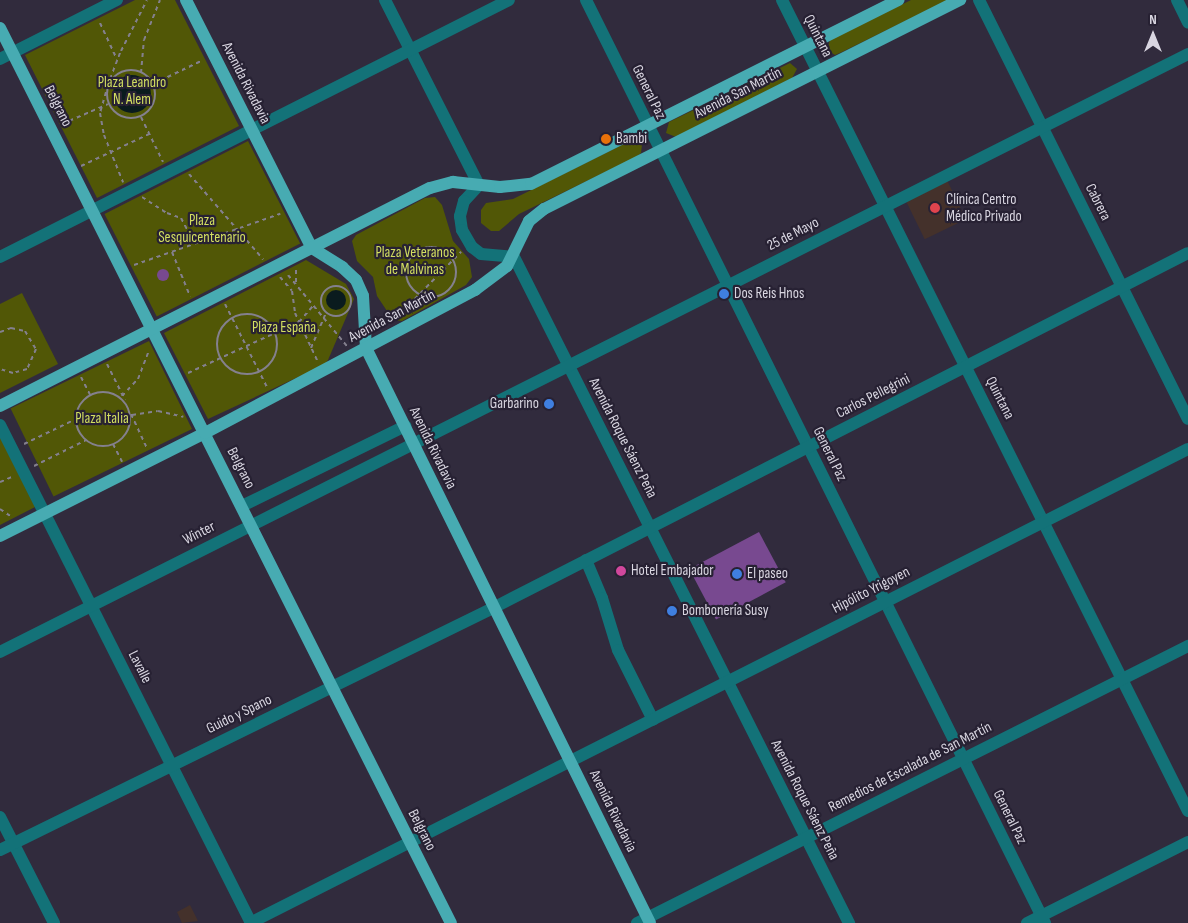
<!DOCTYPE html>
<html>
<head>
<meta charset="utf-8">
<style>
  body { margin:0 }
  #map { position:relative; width:1188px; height:923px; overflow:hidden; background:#312b3d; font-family:"Sofia Sans Condensed",sans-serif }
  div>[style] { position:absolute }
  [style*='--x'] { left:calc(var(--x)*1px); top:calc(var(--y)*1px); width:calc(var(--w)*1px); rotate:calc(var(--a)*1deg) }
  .medical>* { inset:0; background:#44312b; transform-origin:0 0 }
  .green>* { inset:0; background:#515706; transform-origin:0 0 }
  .water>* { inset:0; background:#0a1b1e }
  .round { border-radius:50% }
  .building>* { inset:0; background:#784990; transform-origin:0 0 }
  .path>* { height:2px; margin-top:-1px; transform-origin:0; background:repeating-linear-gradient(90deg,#84808e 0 4px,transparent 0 8px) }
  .path>.ring { margin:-1px; padding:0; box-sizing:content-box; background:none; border:2px solid #84808e; border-radius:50% }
  .minor>* { height:12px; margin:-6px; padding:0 6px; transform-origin:6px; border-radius:6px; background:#137278 }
  .major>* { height:12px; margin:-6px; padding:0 6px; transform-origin:6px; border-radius:6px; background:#47abb2 }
  .dots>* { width:14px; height:14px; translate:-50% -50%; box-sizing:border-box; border:2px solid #272133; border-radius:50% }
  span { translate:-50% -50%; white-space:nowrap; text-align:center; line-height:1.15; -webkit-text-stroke:4.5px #272133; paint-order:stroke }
  .street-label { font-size:15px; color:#d9d6e1 }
  .park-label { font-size:15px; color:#d3df61 }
  .poi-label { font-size:15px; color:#d9d6e1 }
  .left { translate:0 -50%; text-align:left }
  .right { translate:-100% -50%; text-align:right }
  .north { position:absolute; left:1128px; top:10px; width:50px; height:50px; -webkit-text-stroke:4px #272133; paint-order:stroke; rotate:0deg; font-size:14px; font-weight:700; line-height:20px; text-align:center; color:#d9d6e1 }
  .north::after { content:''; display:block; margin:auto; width:18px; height:22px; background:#d9d6e1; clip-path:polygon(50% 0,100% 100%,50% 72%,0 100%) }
</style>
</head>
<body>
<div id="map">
  <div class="medical">
    <div style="left:945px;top:176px;width:48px;height:46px;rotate:64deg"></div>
    <div style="clip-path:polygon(190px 905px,198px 921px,182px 923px,177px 912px)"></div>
  </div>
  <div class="green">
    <div style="clip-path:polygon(135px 0,175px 0,239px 126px,97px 198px,25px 55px)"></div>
    <div style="clip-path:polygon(911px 0,948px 0,842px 52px,835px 55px,827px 50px,830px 40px)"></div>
    <div style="clip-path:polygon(790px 63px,797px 69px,792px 78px,676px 137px,666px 133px,669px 122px)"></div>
    <div style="left:248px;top:141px;width:115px;height:161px;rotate:63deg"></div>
    <div style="clip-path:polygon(630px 141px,642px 145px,641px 153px,636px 157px,519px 214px,499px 231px,491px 231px,481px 223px,481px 210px,486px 203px,513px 199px)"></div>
    <div style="clip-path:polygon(435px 197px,442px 205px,453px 241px,469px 259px,472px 277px,466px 285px,402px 321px,393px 320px,377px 296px,373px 277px,357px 261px,352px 241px,356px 235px,425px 198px)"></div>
    <div style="clip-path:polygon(306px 260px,346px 284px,354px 299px,328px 360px,324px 365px,208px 419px,164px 333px)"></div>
    <div style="clip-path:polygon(22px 293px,58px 364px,0 393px,0 304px)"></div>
    <div style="left:149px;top:341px;width:98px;height:154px;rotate:64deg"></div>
    <div style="clip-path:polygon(0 431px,37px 506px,0 525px)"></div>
  </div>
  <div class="water">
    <div class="round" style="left:113px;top:75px;width:38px;height:38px"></div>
    <div class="round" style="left:326px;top:290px;width:20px;height:20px"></div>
  </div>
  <div class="building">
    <div class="round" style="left:157px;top:269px;width:12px;height:12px"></div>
    <div style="left:759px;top:532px;width:57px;height:79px;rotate:62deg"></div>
  </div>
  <div class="path">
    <div style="--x:100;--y:23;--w:40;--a:65"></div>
    <div class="ring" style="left:107px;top:70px;width:46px;height:46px"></div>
    <div style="--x:141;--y:73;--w:33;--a:-85"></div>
    <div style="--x:144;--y:40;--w:43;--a:-68.2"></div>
    <div style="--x:110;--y:79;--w:30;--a:-69"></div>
    <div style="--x:121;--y:51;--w:57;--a:-63"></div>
    <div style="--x:153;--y:84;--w:55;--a:-25.6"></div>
    <div style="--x:106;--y:92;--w:22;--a:106"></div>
    <div style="--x:100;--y:113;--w:22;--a:80"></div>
    <div style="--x:104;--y:135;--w:51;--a:68"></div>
    <div style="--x:141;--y:117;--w:50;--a:63.9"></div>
    <div style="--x:62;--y:124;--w:50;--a:-23.5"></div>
    <div style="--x:81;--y:166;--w:75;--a:-25.2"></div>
    <div style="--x:189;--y:174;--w:113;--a:49"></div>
    <div style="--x:142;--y:197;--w:30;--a:33"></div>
    <div style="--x:167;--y:213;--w:15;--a:20"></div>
    <div style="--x:181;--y:218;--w:30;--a:62"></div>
    <div class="ring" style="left:406px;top:247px;width:48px;height:48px"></div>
    <div style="--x:172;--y:252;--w:48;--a:67.8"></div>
    <div style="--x:134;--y:265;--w:155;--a:-19.3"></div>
    <div style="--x:296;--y:270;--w:15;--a:90"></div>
    <div style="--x:288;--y:275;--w:92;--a:50.3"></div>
    <div style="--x:280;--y:277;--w:18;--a:49"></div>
    <div style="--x:292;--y:291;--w:22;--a:82"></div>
    <div style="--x:295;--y:313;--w:52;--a:64.9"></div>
    <div class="ring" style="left:321px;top:286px;width:28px;height:28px"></div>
    <div style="--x:225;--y:304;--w:93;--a:63.2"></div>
    <div class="ring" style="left:217px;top:314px;width:58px;height:58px"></div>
    <div style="--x:398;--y:316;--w:90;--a:-45.5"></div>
    <div style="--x:0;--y:332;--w:12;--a:-20"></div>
    <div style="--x:11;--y:328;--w:14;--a:12"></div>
    <div style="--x:25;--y:331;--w:21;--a:59"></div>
    <div style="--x:36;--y:349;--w:22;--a:114"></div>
    <div style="--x:27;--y:369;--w:15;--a:164"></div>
    <div style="--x:13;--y:373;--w:14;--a:-163"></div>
    <div style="--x:311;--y:348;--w:38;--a:-67"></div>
    <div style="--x:107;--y:364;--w:40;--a:63.4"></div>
    <div style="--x:188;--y:373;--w:122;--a:-24.7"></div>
    <div style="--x:299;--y:322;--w:23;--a:-49"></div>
    <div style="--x:81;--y:377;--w:20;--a:63"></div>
    <div class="ring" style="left:76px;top:392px;width:52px;height:52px"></div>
    <div style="--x:122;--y:396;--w:23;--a:-47"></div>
    <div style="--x:138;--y:379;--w:30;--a:-69"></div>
    <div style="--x:131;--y:414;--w:38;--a:65"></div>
    <div style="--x:132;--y:415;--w:26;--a:-9"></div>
    <div style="--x:158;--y:411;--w:26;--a:13"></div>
    <div style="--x:24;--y:444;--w:58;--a:-25.7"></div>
    <div style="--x:113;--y:444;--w:20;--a:63"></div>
    <div style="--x:34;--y:466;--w:58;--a:-26.6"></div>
    <div style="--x:0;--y:482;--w:13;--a:-23"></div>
    <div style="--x:0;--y:509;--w:14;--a:34"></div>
  </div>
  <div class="minor">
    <div style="--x:385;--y:0;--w:208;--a:63.1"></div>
    <div style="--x:479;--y:185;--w:22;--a:133"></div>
    <div style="--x:464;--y:201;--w:16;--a:105"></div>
    <div style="--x:460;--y:216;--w:14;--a:82"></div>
    <div style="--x:462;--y:230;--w:20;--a:60"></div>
    <div style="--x:472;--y:247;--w:11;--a:38"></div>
    <div style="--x:481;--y:254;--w:33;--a:5"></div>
    <div style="--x:514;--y:257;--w:746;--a:63.3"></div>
    <div style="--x:586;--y:0;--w:1031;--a:63.56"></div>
    <div style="--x:782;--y:0;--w:907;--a:63.41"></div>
    <div style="--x:979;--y:0;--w:468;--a:63.5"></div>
    <div style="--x:1177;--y:0;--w:25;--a:64"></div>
    <div style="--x:0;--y:59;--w:131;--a:-26.8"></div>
    <div style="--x:0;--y:257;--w:570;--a:-26.79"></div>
    <div style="--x:0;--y:425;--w:558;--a:63.25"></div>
    <div style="--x:242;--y:506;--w:182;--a:-26.1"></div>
    <div style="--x:586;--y:560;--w:41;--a:67.2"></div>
    <div style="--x:602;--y:598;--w:54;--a:72.9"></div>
    <div style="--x:618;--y:650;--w:78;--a:63.4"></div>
    <div style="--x:0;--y:652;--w:1330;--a:-26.72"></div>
    <div style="--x:0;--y:817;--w:119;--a:63"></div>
    <div style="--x:0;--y:850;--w:549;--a:-26.15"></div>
    <div style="--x:493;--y:608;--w:780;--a:-27.06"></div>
    <div style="--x:250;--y:923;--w:1051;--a:-26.81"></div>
    <div style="--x:637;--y:923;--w:617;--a:-26.69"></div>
    <div style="--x:1027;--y:923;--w:180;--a:-26.7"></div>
  </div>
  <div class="major">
    <div style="--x:186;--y:0;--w:278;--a:63.1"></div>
    <div style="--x:312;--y:248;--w:36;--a:32"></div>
    <div style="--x:342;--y:267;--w:19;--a:43"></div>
    <div style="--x:356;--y:280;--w:17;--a:66"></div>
    <div style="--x:363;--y:296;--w:52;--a:86.7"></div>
    <div style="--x:366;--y:348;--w:641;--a:63.71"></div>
    <div style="--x:0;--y:28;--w:1002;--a:63.26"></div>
    <div style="--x:0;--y:406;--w:482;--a:-26.9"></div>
    <div style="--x:430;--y:188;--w:24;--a:-15"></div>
    <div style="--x:453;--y:182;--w:47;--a:6.1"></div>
    <div style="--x:500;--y:187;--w:31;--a:-6"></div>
    <div style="--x:531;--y:184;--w:411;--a:-26.6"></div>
    <div style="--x:0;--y:536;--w:229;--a:-26.7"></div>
    <div style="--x:205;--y:433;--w:306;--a:-27.9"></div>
    <div style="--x:475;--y:290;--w:40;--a:-37"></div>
    <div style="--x:507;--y:266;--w:50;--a:-63.9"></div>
    <div style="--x:529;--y:221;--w:19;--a:-39"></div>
    <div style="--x:544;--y:209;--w:466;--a:-26.7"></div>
  </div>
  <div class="dots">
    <div style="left:606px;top:139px;background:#e8710a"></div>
    <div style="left:935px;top:208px;background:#e0444e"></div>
    <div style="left:724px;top:294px;background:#3f7fe0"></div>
    <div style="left:549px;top:404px;background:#3f7fe0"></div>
    <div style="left:621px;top:571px;background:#d1479c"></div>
    <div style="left:737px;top:574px;background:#3f7fe0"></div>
    <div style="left:672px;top:611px;background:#3f7fe0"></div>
  </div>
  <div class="street-label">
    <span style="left:818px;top:36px;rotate:63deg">Quintana</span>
    <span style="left:246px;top:83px;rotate:63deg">Avenida Rivadavia</span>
    <span style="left:649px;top:92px;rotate:64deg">General Paz</span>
    <span style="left:738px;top:93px;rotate:-27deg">Avenida San Martín</span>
    <span style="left:58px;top:106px;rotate:63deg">Belgrano</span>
    <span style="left:1098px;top:202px;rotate:63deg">Cabrera</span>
    <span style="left:793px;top:234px;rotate:-27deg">25 de Mayo</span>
    <span style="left:392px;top:316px;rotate:-28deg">Avenida San Martín</span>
    <span style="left:873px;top:396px;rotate:-27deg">Carlos Pellegrini</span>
    <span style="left:1000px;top:398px;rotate:63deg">Quintana</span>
    <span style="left:623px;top:438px;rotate:63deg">Avenida Roque Sáenz Peña</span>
    <span style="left:433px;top:448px;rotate:64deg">Avenida Rivadavia</span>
    <span style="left:830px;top:454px;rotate:64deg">General Paz</span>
    <span style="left:241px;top:468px;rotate:63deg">Belgrano</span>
    <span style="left:199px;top:533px;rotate:-27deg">Winter</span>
    <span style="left:871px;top:590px;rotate:-27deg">Hipólito Yrigoyen</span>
    <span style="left:140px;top:667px;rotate:63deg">Lavalle</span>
    <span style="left:239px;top:714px;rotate:-26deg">Guido y Spano</span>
    <span style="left:910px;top:767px;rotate:-27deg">Remedios de Escalada de San Martín</span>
    <span style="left:805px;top:800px;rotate:63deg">Avenida Roque Sáenz Peña</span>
    <span style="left:613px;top:811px;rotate:64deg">Avenida Rivadavia</span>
    <span style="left:1010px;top:817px;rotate:64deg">General Paz</span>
    <span style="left:422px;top:830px;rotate:63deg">Belgrano</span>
  </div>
  <div class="park-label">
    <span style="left:132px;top:91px">Plaza Leandro<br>N. Alem</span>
    <span style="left:202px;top:229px">Plaza<br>Sesquicentenario</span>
    <span style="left:415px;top:261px">Plaza Veteranos<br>de Malvinas</span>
    <span style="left:284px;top:328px">Plaza España</span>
    <span style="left:102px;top:419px">Plaza Italia</span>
  </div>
  <div class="poi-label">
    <span class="left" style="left:616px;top:139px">Bambi</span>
    <span class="left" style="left:946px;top:208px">Clínica Centro<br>Médico Privado</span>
    <span class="left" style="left:734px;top:294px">Dos Reis Hnos</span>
    <span class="right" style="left:539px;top:404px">Garbarino</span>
    <span class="left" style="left:631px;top:571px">Hotel Embajador</span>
    <span class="left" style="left:747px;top:574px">El paseo</span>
    <span class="left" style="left:682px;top:611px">Bombonería Susy</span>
  </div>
  <div class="north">N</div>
</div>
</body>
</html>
